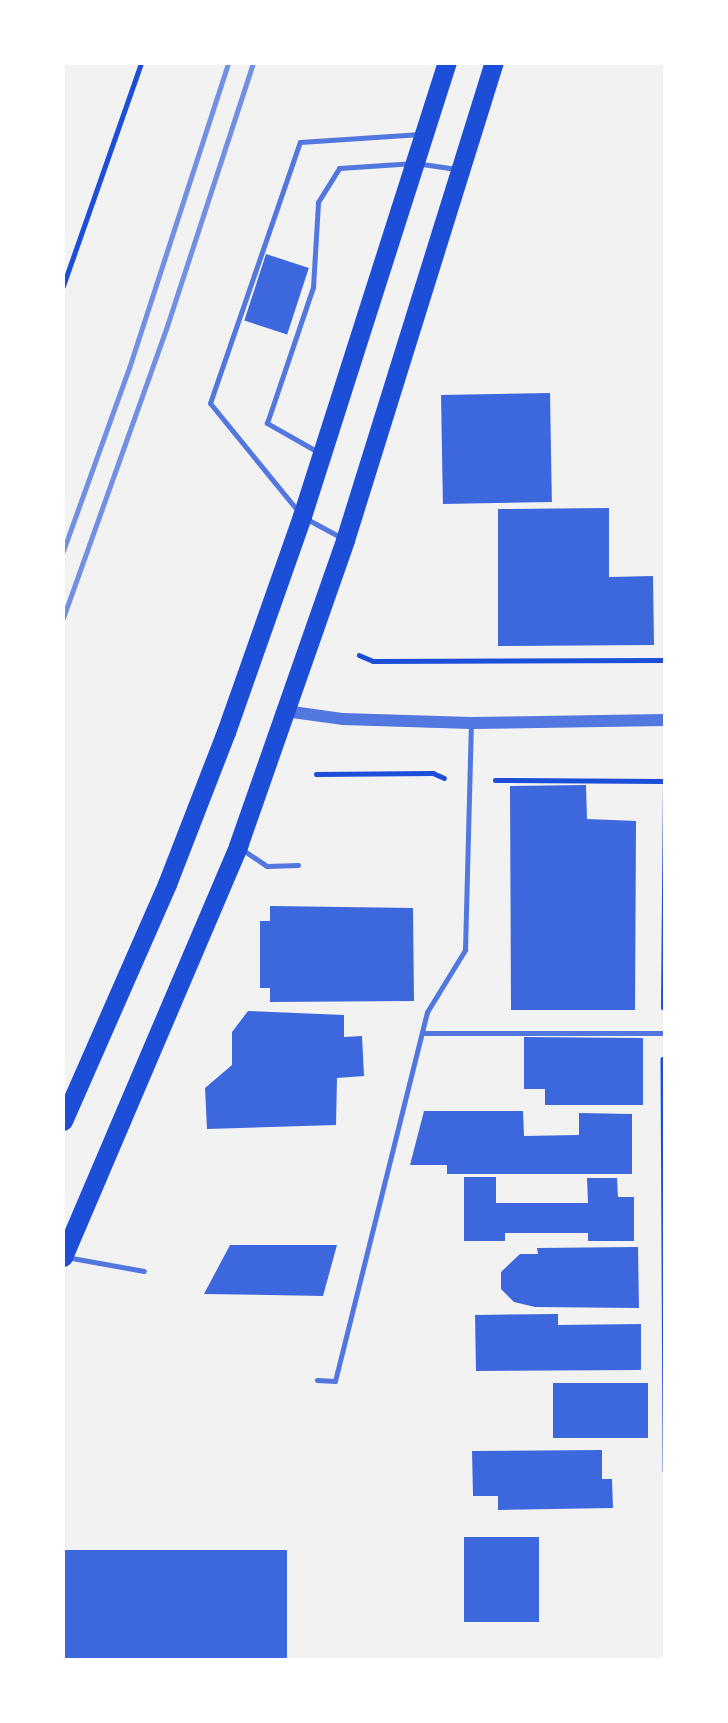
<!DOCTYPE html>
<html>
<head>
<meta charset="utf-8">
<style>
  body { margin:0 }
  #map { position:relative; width:728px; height:1723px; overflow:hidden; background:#f2f2f2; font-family:"Open Sans",sans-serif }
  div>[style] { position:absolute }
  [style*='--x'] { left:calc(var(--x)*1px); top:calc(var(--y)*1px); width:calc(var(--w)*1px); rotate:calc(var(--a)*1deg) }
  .building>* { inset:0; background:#3d67dc; transform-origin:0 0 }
  .path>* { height:4.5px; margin:-2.25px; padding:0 2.25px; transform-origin:2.25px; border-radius:2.25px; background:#1d4ed8 }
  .service>* { height:5px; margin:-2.5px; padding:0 2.5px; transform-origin:2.5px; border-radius:2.5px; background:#5277de }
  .tertiary>* { height:12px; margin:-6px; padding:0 6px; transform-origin:6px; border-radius:6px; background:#5277de }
  .trunk>* { height:19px; margin:-9.5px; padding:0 9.5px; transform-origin:9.5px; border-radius:9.5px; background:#1d4ed8 }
  .rail>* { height:5px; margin:-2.5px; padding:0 2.5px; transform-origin:2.5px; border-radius:2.5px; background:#7290e2 }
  span { translate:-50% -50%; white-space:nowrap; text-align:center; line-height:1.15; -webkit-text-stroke:5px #fff; paint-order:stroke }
  .frame { position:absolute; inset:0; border:65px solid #fff; pointer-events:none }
</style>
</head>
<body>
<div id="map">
  <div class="building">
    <div style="left:266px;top:254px;width:45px;height:70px;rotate:18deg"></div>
    <div style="left:550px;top:393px;width:109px;height:109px;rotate:89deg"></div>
    <div style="clip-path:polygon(609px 508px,609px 577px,653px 576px,654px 645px,498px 646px,498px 509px)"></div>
    <div style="clip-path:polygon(586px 785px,587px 819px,636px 821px,635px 1010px,511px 1010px,510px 786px)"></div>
    <div style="clip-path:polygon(270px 906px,413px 908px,414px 1001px,270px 1002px,270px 988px,260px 988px,260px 921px,270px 921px)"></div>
    <div style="clip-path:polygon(248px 1011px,344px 1015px,344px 1037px,362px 1036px,364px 1076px,337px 1078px,336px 1125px,207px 1129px,205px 1088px,232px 1065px,232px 1032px)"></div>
    <div style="clip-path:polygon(524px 1037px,643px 1038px,643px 1105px,545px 1105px,545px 1089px,524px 1089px)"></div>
    <div style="clip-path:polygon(424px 1111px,523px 1111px,524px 1136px,579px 1135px,579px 1113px,632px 1114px,632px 1174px,447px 1174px,447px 1165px,410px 1165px)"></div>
    <div style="clip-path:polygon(464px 1177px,496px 1177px,496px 1203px,588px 1203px,587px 1178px,617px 1178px,618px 1197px,634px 1197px,634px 1241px,588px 1241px,588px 1233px,505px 1233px,505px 1241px,464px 1241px)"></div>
    <div style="clip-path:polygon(230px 1245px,337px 1245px,323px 1296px,204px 1294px)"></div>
    <div style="clip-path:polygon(638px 1247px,639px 1308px,535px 1307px,514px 1302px,501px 1289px,501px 1272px,520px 1254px,538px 1254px,537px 1248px)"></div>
    <div style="clip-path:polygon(558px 1314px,558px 1325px,641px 1324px,641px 1370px,476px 1371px,475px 1315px)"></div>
    <div style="left:553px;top:1383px;width:95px;height:55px"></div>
    <div style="clip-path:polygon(602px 1450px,602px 1479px,612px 1479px,613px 1508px,498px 1510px,498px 1496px,473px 1496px,472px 1451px)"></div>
    <div style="left:464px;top:1537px;width:75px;height:85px"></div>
    <div style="left:63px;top:1550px;width:224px;height:110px"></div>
  </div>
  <div class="path">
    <div style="--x:63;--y:286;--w:236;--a:-70.7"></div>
    <div style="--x:359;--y:655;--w:15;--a:23"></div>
    <div style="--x:373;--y:661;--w:292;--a:-0.2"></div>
    <div style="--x:316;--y:774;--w:117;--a:-0.5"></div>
    <div style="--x:433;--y:773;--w:12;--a:24"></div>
    <div style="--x:495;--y:780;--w:167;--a:0.3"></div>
    <div style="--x:663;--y:1008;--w:227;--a:-89.5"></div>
    <div style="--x:663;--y:1059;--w:412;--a:89.7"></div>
  </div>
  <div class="service">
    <div style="--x:318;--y:452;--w:59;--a:-150.4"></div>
    <div style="--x:267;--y:423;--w:144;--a:-71.3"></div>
    <div style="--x:313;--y:287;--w:85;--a:-86.6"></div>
    <div style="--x:318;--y:202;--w:40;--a:-58"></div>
    <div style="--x:339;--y:168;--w:76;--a:-3.8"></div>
    <div style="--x:415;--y:163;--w:42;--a:8.1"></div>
    <div style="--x:298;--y:511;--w:139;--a:-129.2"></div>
    <div style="--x:210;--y:403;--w:276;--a:-71"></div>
    <div style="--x:300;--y:142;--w:121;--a:-3.8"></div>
    <div style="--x:305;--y:518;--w:42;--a:28.4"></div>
    <div style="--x:240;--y:848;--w:32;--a:34"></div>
    <div style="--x:267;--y:866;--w:31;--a:-2"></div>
    <div style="--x:422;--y:1033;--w:243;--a:0"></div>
    <div style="--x:66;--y:1257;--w:79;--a:10.2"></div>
    <div style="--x:317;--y:1380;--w:18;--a:3"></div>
    <div style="--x:335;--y:1381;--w:380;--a:-76"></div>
    <div style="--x:427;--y:1012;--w:73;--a:-58.5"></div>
    <div style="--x:465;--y:950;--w:227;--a:-88.5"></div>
  </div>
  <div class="tertiary">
    <div style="--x:285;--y:711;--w:59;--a:7.9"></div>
    <div style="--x:343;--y:719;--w:128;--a:1.8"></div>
    <div style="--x:471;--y:723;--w:194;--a:-0.9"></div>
  </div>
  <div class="trunk">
    <div style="--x:63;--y:1121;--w:259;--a:-66.3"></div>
    <div style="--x:167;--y:884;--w:163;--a:-68.8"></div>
    <div style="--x:226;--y:732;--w:229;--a:-70.6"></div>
    <div style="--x:302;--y:516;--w:476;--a:-72.3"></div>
    <div style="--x:63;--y:1257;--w:447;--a:-66.9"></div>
    <div style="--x:238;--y:846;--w:324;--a:-70.7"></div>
    <div style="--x:345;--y:540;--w:500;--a:-72.7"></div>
  </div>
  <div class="rail">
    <div style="--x:63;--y:551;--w:195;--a:-70.2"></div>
    <div style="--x:129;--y:368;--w:321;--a:-72"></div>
    <div style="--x:63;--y:618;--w:307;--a:-70.4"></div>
    <div style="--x:166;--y:329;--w:280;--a:-71.9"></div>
  </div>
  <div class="frame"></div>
</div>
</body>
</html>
